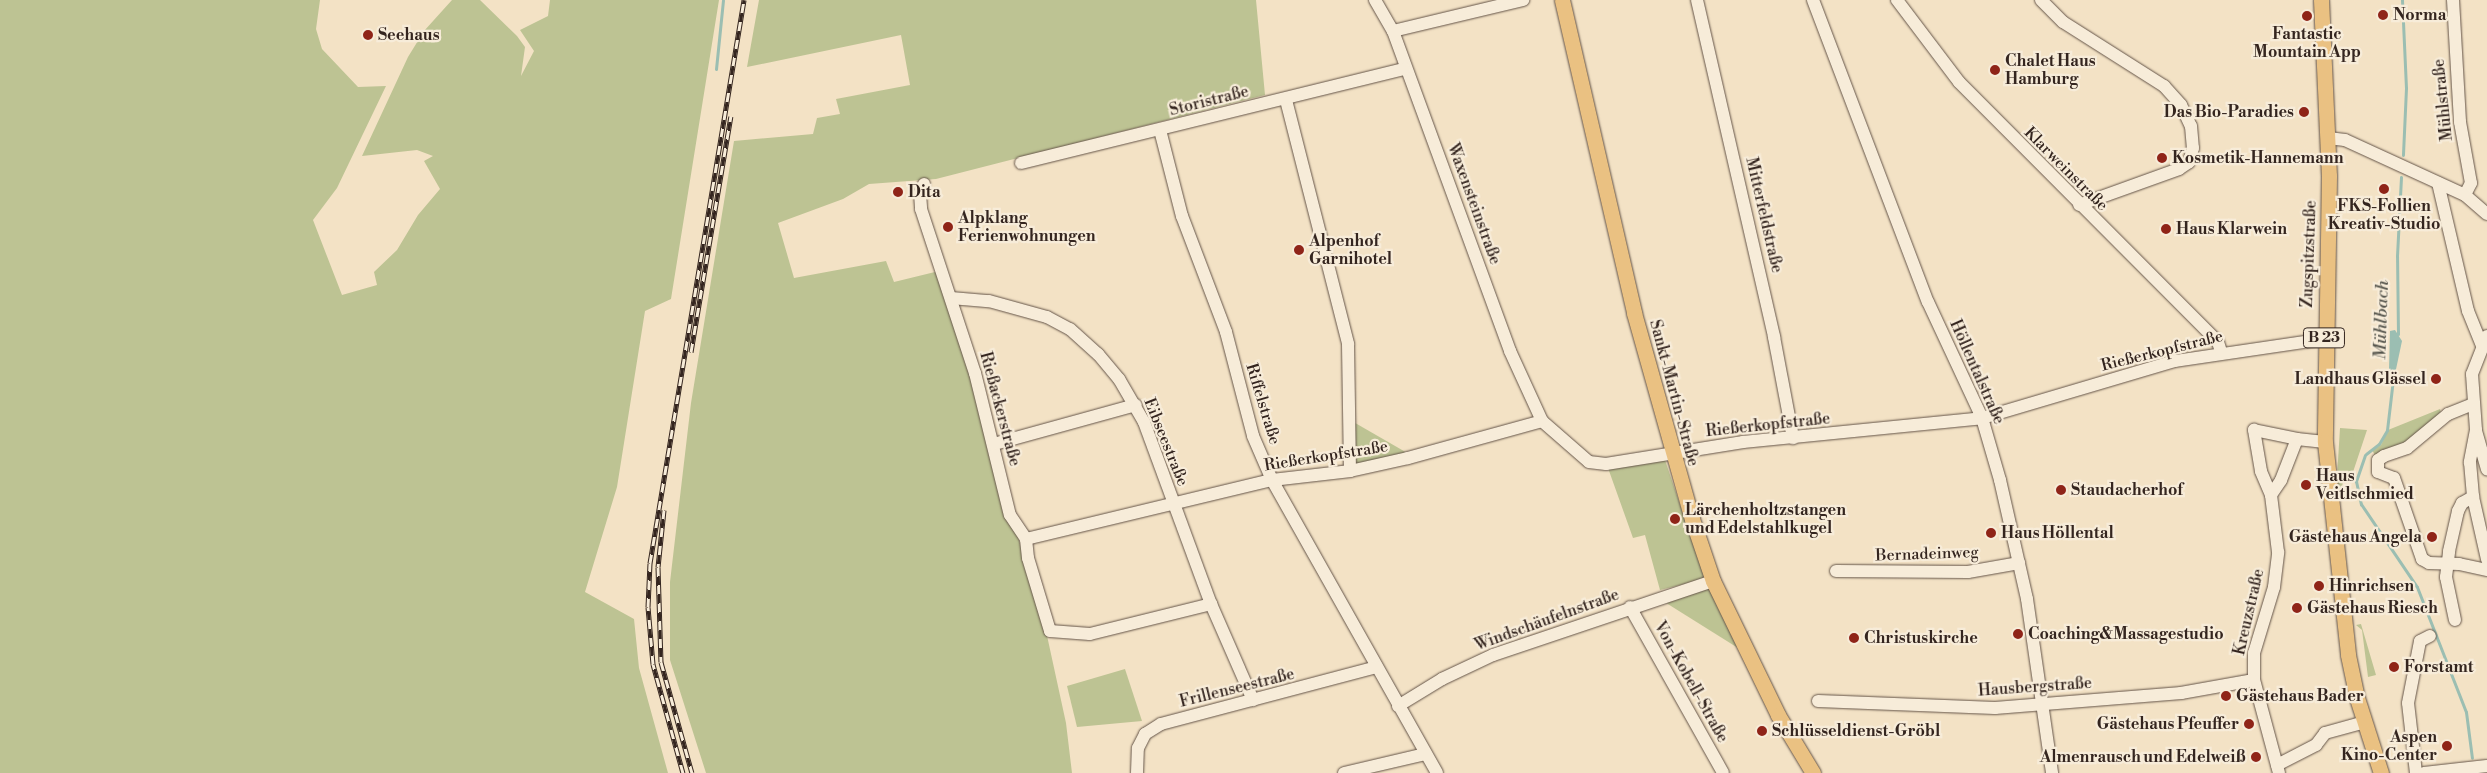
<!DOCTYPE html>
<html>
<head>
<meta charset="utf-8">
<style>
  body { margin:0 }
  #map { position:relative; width:2487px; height:773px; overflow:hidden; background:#f3e2c5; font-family:"Libre Bodoni",serif }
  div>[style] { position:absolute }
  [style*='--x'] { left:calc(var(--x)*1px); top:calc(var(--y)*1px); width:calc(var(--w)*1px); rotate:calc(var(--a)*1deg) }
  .green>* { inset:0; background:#bdc393 }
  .water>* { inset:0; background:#9bbeb2 }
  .stream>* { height:3px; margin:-1.5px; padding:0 1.5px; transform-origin:1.5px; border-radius:1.5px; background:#9bbeb2 }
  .roads { filter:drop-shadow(0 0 1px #645448) drop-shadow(0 0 1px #645448) }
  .minor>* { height:12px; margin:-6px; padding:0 6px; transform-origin:6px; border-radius:6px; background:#f7ecd9 }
  .major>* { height:15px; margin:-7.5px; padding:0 7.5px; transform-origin:7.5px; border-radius:7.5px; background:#eac182 }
  .rail>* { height:5px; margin-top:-2.5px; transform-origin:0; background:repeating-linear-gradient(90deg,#f7ecd9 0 9px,#34251f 0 18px); box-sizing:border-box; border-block:1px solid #34251f }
  .dots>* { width:14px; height:14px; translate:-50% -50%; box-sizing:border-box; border:2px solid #f7ecd9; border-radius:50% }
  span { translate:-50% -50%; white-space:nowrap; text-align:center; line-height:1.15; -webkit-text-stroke:4.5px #f7ecd9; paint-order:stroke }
  .shield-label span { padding:1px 4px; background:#f7ecd9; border:1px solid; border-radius:4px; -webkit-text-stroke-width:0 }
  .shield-label { font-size:15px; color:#34251f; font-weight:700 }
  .poi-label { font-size:16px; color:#34251f; font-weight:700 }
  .left { translate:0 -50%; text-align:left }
  .right { translate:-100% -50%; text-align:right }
  .street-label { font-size:16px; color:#34251f }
  .water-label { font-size:18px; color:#53534b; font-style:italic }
</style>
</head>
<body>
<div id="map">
  <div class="green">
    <div style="clip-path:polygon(0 0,320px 0,316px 29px,322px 49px,358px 87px,386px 86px,337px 188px,313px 220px,342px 295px,377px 285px,374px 272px,397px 250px,418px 215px,440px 189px,424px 161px,433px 156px,417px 150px,362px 156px,408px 57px,424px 31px,452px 0,480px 0,517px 36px,525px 47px,521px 76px,534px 51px,520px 30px,548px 16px,550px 0,719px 0,671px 299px,645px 311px,617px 487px,585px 592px,634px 619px,639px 668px,668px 773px,0 773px)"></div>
    <div style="clip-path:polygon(759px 0,1256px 0,1265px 95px,936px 179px,869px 184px,843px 199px,778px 223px,794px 278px,886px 261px,894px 282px,939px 271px,1046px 631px,1066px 723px,1072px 773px,706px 773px,670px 660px,670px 582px,691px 403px,734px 141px,813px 134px,817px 118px,840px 114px,836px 99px,910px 85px,901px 35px,747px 67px)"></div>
    <div style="clip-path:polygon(2440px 409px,2442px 417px,2410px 442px,2375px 455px,2372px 450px,2381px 445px,2388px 430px)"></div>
    <div style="clip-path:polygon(1350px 420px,1409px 454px,1351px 469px)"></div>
    <div style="clip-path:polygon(2340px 428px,2367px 430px,2351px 478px,2344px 478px,2341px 490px,2336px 493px)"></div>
    <div style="clip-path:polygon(1664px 457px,1705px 579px,1660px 590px,1645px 535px,1633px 538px,1608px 468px)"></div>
    <div style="clip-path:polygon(1708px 586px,1738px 648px,1663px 601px)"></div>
    <div style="clip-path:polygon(2361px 624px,2376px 675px,2368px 677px,2362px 630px,2356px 625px)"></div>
    <div style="clip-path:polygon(1125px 669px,1142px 721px,1077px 727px,1067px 686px)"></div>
  </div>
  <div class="water">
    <div style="clip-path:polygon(2395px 330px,2402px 341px,2395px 374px,2389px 370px,2390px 331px)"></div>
  </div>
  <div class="stream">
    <div style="--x:2402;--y:0;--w:88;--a:87.4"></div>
    <div style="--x:2406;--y:88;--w:67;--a:92.6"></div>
    <div style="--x:716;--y:69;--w:69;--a:-84.2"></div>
    <div style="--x:2398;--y:334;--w:78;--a:-90.7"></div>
    <div style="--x:2397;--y:256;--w:79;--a:-87.1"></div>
    <div style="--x:2366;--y:454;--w:16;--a:-38"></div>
    <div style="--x:2379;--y:444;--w:16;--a:-60"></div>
    <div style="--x:2387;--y:430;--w:60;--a:-83.3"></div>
    <div style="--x:2365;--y:455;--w:28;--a:109"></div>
    <div style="--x:2356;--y:481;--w:24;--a:78"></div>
    <div style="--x:2361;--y:504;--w:100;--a:56"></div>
    <div style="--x:2417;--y:587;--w:134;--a:68.6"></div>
    <div style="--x:2466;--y:712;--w:46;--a:82.6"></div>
  </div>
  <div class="roads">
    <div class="minor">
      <div style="--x:1375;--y:0;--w:36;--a:60"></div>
      <div style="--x:1393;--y:31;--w:341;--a:69.9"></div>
      <div style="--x:1510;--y:351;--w:77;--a:65.4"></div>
      <div style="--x:1542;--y:421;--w:62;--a:41.1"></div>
      <div style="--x:1589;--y:462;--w:17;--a:7"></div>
      <div style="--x:1606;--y:464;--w:139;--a:-9.1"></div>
      <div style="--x:1743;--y:442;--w:240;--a:-5.7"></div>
      <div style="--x:1982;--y:418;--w:201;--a:-16.5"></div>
      <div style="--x:2175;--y:361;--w:151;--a:-8.4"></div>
      <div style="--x:1697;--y:0;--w:346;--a:77.1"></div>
      <div style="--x:1774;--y:337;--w:103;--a:79.3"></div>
      <div style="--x:1813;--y:0;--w:323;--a:69.2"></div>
      <div style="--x:1928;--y:302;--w:128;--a:65"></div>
      <div style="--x:1982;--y:418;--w:65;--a:73.8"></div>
      <div style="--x:2000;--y:480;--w:122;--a:77.2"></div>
      <div style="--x:2027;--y:599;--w:176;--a:81.8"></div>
      <div style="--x:1897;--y:0;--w:103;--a:52.9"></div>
      <div style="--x:1959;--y:82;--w:367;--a:45.1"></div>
      <div style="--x:2218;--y:342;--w:10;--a:73"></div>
      <div style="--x:2041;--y:0;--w:31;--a:45"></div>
      <div style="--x:2063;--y:22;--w:120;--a:32.4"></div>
      <div style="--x:2164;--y:86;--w:25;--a:48"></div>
      <div style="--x:2181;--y:105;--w:23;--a:65"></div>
      <div style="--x:2191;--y:126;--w:22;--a:85"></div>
      <div style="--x:2193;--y:148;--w:15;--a:106"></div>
      <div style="--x:2189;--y:162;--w:12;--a:145"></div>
      <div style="--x:2179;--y:169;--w:106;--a:160.2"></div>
      <div style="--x:2453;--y:0;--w:122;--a:86.7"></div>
      <div style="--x:2460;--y:122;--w:62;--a:79.8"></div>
      <div style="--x:2471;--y:183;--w:13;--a:117"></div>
      <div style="--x:1393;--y:31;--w:134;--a:-13.4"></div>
      <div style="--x:1286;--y:100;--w:252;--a:75.7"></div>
      <div style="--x:1348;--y:344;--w:127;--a:89.1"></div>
      <div style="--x:1160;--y:130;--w:89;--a:75.7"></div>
      <div style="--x:1182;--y:216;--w:124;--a:69.2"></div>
      <div style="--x:1226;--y:332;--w:107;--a:75.4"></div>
      <div style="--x:1253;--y:436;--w:48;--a:66.6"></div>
      <div style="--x:1272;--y:480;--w:336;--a:60.6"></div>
      <div style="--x:2328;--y:138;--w:17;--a:7"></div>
      <div style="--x:2345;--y:140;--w:132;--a:24.6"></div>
      <div style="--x:2465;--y:195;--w:29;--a:41"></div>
      <div style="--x:1021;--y:163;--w:395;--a:-13.8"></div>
      <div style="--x:2438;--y:183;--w:131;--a:76.8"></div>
      <div style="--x:2468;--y:311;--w:37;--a:68"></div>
      <div style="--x:924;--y:184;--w:10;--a:114"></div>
      <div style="--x:920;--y:193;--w:16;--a:86"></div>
      <div style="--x:921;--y:209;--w:173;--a:71.8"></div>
      <div style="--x:975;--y:373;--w:146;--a:76.2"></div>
      <div style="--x:1010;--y:515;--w:29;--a:56"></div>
      <div style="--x:1026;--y:539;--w:19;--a:84"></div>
      <div style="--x:1028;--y:558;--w:76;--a:73.2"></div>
      <div style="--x:1050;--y:631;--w:40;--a:4.3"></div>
      <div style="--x:1090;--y:634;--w:125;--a:-13.9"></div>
      <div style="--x:951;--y:298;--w:38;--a:5"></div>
      <div style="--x:989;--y:301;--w:60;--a:15.4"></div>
      <div style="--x:1047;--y:317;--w:26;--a:28"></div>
      <div style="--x:1070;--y:329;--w:38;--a:42"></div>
      <div style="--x:1098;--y:354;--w:33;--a:50"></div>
      <div style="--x:1119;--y:379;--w:50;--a:59.8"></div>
      <div style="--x:1144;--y:422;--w:194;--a:69.8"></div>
      <div style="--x:1211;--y:604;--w:105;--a:66.4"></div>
      <div style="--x:2487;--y:336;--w:41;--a:111.5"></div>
      <div style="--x:2472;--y:374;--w:56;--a:85.9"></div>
      <div style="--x:2476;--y:430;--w:33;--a:101"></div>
      <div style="--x:2470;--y:462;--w:35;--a:85"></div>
      <div style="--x:2473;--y:497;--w:64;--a:77.3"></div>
      <div style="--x:2473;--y:404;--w:27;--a:158"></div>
      <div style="--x:2448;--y:414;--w:53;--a:140.3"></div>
      <div style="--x:2407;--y:448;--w:24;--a:161"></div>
      <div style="--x:2384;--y:456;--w:7;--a:146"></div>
      <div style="--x:2378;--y:460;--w:12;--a:90"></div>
      <div style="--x:2378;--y:472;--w:17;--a:21"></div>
      <div style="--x:2394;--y:478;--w:86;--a:70.9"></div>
      <div style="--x:2422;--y:559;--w:8;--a:30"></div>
      <div style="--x:2429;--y:563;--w:30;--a:2"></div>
      <div style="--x:2459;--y:564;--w:29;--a:12"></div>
      <div style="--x:2476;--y:431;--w:40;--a:74"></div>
      <div style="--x:994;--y:444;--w:147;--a:-15.4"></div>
      <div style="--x:2271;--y:495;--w:26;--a:-113"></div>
      <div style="--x:2261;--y:471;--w:42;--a:-99.7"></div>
      <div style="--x:2254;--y:430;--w:44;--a:11.8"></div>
      <div style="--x:1026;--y:539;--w:253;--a:-13.5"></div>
      <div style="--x:1272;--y:480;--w:79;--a:-6.6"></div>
      <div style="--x:1350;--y:471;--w:59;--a:-12.6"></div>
      <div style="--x:1408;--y:458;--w:139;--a:-15.4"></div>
      <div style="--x:1836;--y:571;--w:132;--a:0.4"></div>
      <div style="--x:1968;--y:572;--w:52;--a:-10"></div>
      <div style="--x:1630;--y:607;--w:190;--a:60.7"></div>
      <div style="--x:2455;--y:620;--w:44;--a:-101.8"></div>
      <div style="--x:2446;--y:577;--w:26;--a:-83"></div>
      <div style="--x:2449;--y:551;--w:41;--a:-77.3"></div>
      <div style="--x:2458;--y:511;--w:9;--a:-63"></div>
      <div style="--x:2462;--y:503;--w:13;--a:-29"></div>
      <div style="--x:1818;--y:701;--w:177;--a:2.3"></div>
      <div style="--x:1995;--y:708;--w:187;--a:-4.6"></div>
      <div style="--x:2181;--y:693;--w:74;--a:-10.1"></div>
      <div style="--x:1398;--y:706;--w:52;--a:-31.5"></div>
      <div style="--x:1442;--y:679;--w:56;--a:-25.2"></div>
      <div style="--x:1493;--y:655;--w:232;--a:-18.6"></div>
      <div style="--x:2277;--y:765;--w:44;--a:-27.1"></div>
      <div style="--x:2316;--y:745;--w:15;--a:-53"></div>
      <div style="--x:2325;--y:733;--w:41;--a:-15.4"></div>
      <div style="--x:1137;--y:773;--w:25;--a:-88"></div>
      <div style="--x:1138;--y:748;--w:16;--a:-63"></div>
      <div style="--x:1145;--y:734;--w:19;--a:-32"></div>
      <div style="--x:1161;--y:724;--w:223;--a:-14.8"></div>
      <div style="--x:1344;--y:773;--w:83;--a:-13.2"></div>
      <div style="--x:2279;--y:773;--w:96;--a:-105"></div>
      <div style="--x:2254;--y:680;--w:27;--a:-90"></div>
      <div style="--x:2254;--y:653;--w:69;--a:-73.1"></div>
      <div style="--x:2274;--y:587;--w:35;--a:-83"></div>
      <div style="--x:2278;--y:552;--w:57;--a:-97"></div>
      <div style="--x:2271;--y:495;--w:18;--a:-56"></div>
      <div style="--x:2281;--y:480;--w:44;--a:-68.7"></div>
      <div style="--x:2297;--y:439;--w:28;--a:6"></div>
      <div style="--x:2416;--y:773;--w:70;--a:-96.5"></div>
      <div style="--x:2408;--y:703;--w:63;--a:-79"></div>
      <div style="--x:2420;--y:641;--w:11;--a:-27"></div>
      <div style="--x:2424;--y:773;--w:63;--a:-6.3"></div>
    </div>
    <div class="major">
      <div style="--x:1562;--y:0;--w:321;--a:77"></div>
      <div style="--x:1634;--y:313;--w:214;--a:74.3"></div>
      <div style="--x:1692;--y:519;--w:65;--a:71.3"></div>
      <div style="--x:1713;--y:581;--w:149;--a:64.1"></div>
      <div style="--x:1778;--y:715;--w:68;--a:58.9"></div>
      <div style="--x:2321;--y:0;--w:176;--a:87.4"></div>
      <div style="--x:2329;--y:176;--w:266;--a:90.9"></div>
      <div style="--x:2325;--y:442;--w:214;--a:83.8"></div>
      <div style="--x:2348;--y:655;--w:44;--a:78.2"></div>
      <div style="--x:2357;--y:698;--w:79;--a:72.3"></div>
    </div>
  </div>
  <div class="rail">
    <div style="--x:691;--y:352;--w:239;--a:-80.4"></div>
    <div style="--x:664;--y:510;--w:57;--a:96"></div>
    <div style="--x:658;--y:567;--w:95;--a:88.2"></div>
    <div style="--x:661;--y:662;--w:115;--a:74.4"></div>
    <div style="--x:683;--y:773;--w:113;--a:-105.4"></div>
    <div style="--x:653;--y:664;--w:57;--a:-95"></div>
    <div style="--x:648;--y:607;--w:44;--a:-87.4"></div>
    <div style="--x:650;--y:563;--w:571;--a:-80.52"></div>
  </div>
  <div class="dots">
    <div style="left:2383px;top:15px;background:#8f2418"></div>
    <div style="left:2307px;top:16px;background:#8f2418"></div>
    <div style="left:368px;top:35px;background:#8f2418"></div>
    <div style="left:1995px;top:70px;background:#8f2418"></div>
    <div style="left:2304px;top:112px;background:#8f2418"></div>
    <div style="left:2162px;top:158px;background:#8f2418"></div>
    <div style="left:2384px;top:189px;background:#8f2418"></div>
    <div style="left:898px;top:192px;background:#8f2418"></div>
    <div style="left:948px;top:227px;background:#8f2418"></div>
    <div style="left:2166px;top:229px;background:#8f2418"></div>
    <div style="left:1299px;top:250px;background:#8f2418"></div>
    <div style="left:2436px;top:379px;background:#8f2418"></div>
    <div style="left:2306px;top:485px;background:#8f2418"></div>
    <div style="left:2061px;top:490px;background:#8f2418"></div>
    <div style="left:1675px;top:519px;background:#8f2418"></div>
    <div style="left:1991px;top:533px;background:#8f2418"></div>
    <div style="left:2432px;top:537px;background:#8f2418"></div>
    <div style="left:2319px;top:586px;background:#8f2418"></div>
    <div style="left:2297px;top:608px;background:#8f2418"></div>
    <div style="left:2018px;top:634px;background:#8f2418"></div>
    <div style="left:1854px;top:638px;background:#8f2418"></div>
    <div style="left:2394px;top:667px;background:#8f2418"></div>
    <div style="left:2226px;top:696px;background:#8f2418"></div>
    <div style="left:2249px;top:724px;background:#8f2418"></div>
    <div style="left:1762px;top:731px;background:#8f2418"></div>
    <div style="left:2447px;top:746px;background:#8f2418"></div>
    <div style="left:2256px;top:757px;background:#8f2418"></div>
  </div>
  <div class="shield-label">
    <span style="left:2324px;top:338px">B 23</span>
  </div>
  <div class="poi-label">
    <span class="left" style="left:2393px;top:15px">Norma</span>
    <span style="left:2307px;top:43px">Fantastic<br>Mountain App</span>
    <span class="left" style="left:378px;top:35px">Seehaus</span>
    <span class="left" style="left:2005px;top:70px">Chalet Haus<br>Hamburg</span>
    <span class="right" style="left:2294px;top:112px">Das Bio-Paradies</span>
    <span class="left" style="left:2172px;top:158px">Kosmetik-Hannemann</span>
    <span class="left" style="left:908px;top:192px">Dita</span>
    <span style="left:2384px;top:215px">FKS-Follien<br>Kreativ-Studio</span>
    <span class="left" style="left:958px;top:227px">Alpklang<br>Ferienwohnungen</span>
    <span class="left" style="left:2176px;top:229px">Haus Klarwein</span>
    <span class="left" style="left:1309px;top:250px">Alpenhof<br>Garnihotel</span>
    <span class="right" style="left:2426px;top:379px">Landhaus Glässel</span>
    <span class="left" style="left:2316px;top:485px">Haus<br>Veitlschmied</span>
    <span class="left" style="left:2071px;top:490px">Staudacherhof</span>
    <span class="left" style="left:1685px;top:519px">Lärchenholtzstangen<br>und Edelstahlkugel</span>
    <span class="left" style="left:2001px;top:533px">Haus Höllental</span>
    <span class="right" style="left:2422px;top:537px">Gästehaus Angela</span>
    <span class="left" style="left:2329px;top:586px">Hinrichsen</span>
    <span class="left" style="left:2307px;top:608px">Gästehaus Riesch</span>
    <span class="left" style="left:2028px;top:634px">Coaching&amp;Massagestudio</span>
    <span class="left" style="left:1864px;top:638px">Christuskirche</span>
    <span class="left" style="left:2404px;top:667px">Forstamt</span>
    <span class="left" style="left:2236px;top:696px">Gästehaus Bader</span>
    <span class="right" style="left:2239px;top:724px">Gästehaus Pfeuffer</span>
    <span class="left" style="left:1772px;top:731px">Schlüsseldienst-Gröbl</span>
    <span class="right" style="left:2437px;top:746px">Aspen<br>Kino-Center</span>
    <span class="right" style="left:2246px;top:757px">Almenrausch und Edelweiß</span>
  </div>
  <div class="street-label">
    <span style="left:2443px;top:100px;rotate:-96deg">Mühlstraße</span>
    <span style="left:1209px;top:101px;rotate:-14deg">Storistraße</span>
    <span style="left:2066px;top:169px;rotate:45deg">Klarweinstraße</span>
    <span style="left:1474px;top:204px;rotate:70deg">Waxensteinstraße</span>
    <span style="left:1764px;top:215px;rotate:77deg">Mitterfeldstraße</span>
    <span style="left:2309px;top:254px;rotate:-88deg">Zugspitzstraße</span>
    <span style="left:2162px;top:351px;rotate:-14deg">Rießerkopfstraße</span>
    <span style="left:1977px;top:372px;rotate:66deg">Höllentalstraße</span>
    <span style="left:1674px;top:393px;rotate:75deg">Sankt-Martin-Straße</span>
    <span style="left:1263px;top:404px;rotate:73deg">Riffelstraße</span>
    <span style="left:1000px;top:409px;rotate:75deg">Rießackerstraße</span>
    <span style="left:1768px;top:425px;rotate:-6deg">Rießerkopfstraße</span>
    <span style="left:1166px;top:442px;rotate:68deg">Eibseestraße</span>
    <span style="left:1326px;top:456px;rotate:-9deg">Rießerkopfstraße</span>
    <span style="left:1927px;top:554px;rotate:-2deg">Bernadeinweg</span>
    <span style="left:2249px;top:612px;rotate:-77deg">Kreuzstraße</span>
    <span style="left:1547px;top:620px;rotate:-20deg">Windschäufelnstraße</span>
    <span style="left:1691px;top:682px;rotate:61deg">Von-Kobell-Straße</span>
    <span style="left:2035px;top:687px;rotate:-4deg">Hausbergstraße</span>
    <span style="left:1237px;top:688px;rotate:-14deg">Frillenseestraße</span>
  </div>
  <div class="water-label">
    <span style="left:2382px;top:320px;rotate:-88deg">Mühlbach</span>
  </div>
</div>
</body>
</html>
